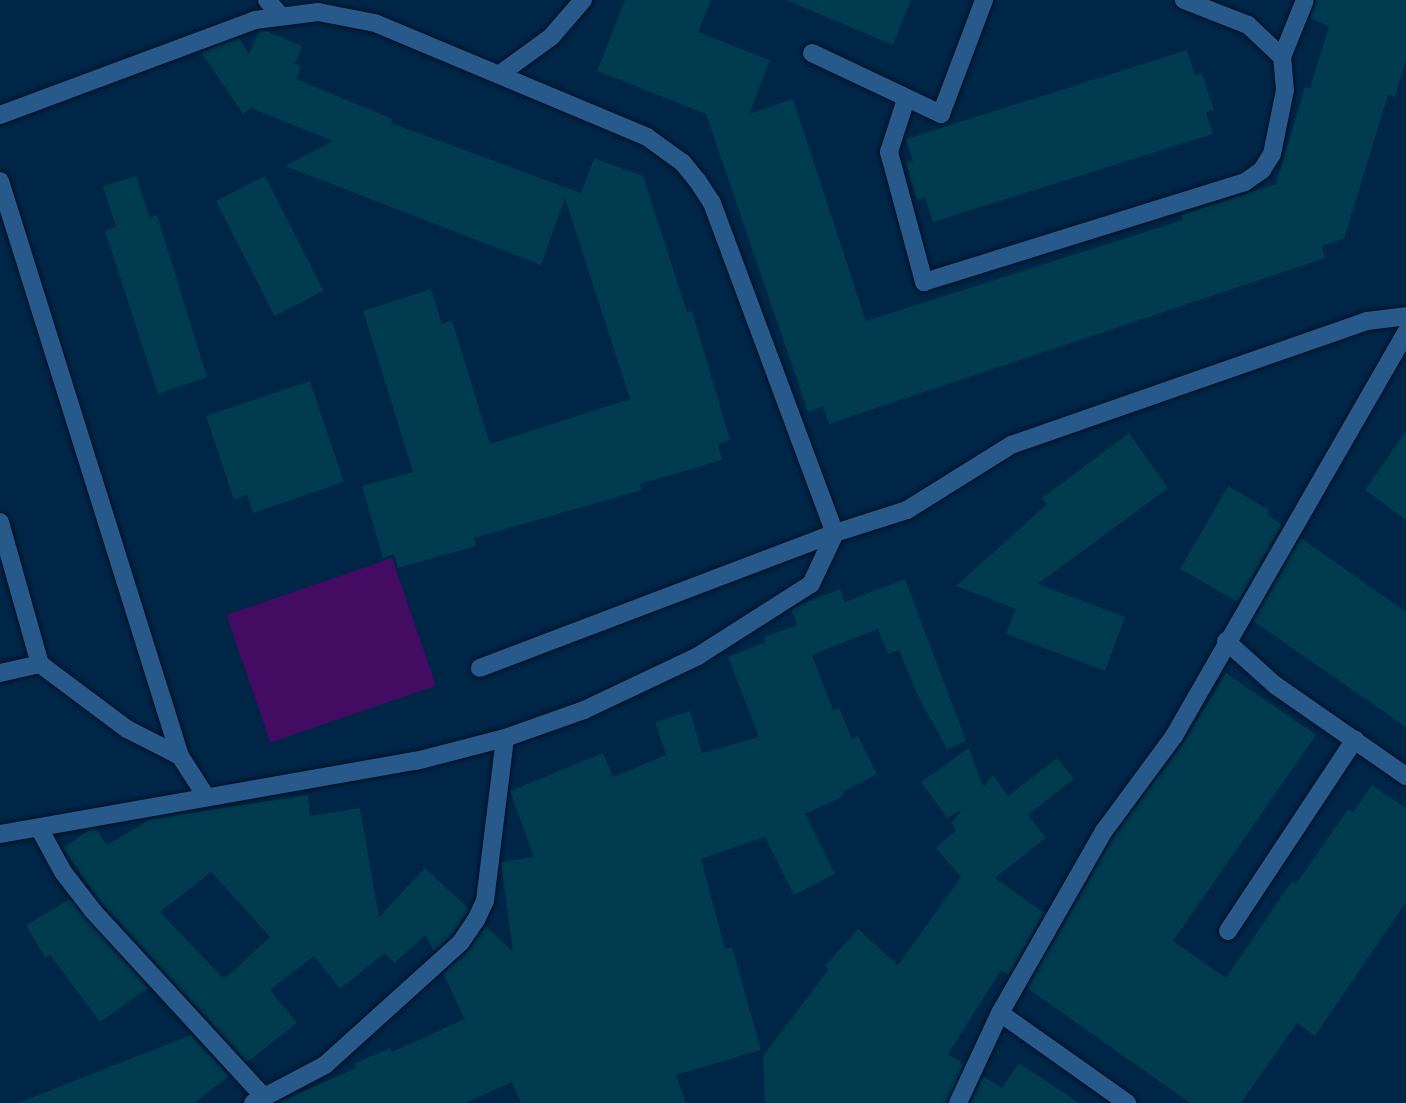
<!DOCTYPE html>
<html>
<head>
<meta charset="utf-8">
<style>
  body { margin:0 }
  #map { position:relative; width:1406px; height:1103px; overflow:hidden; background:#002647; font-family:"Exo 2",sans-serif }
  div>[style] { position:absolute }
  [style*='--x'] { left:calc(var(--x)*1px); top:calc(var(--y)*1px); width:calc(var(--w)*1px); rotate:calc(var(--a)*1deg) }
  .green>* { inset:0; background:#430b62; transform-origin:0 0 }
  .building>* { inset:0; background:#003b50; transform-origin:0 0 }
  .roads { filter:drop-shadow(0 0 2px #000e25) drop-shadow(0 0 2px #000e25) }
  .minor>* { height:18px; margin:-9px; padding:0 9px; transform-origin:9px; border-radius:9px; background:#275a8a }
  span { translate:-50% -50%; white-space:nowrap; text-align:center; line-height:1.15; -webkit-text-stroke:6px #021c34; paint-order:stroke }
</style>
</head>
<body>
<div id="map">
  <div class="green">
    <div style="left:392px;top:558px;width:135px;height:175px;rotate:71deg"></div>
  </div>
  <div class="building">
    <div style="clip-path:polygon(625px 0,711px 0,698px 32px,770px 60px,749px 114px,793px 99px,866px 321px,1183px 220px,1181px 215px,1276px 184px,1305px 87px,1310px 88px,1329px 26px,1310px 18px,1316px 0,1406px 0,1406px 59px,1395px 97px,1388px 95px,1344px 239px,1322px 246px,1325px 258px,829px 424px,823px 407px,808px 412px,706px 114px,597px 71px)"></div>
    <div style="clip-path:polygon(786px 0,911px 0,893px 45px)"></div>
    <div style="clip-path:polygon(264px 30px,302px 46px,295px 64px,301px 66px,296px 79px,393px 119px,391px 123px,581px 193px,594px 158px,643px 176px,687px 312px,692px 311px,730px 440px,718px 444px,722px 460px,640px 484px,642px 490px,474px 538px,476px 546px,398px 568px,394px 554px,383px 558px,362px 486px,413px 472px,363px 311px,431px 289px,442px 324px,452px 320px,490px 444px,630px 399px,565px 198px,541px 265px,285px 166px,333px 141px,251px 108px,243px 114px,201px 52px,239px 38px,249px 54px,259px 31px)"></div>
    <div style="clip-path:polygon(1187px 50px,1195px 75px,1202px 73px,1214px 110px,1206px 112px,1213px 134px,933px 222px,925px 197px,917px 200px,906px 163px,913px 161px,906px 139px)"></div>
    <div style="clip-path:polygon(136px 176px,150px 218px,157px 215px,207px 377px,158px 394px,105px 231px,116px 227px,103px 186px)"></div>
    <div style="left:265px;top:176px;width:129px;height:55px;rotate:63deg"></div>
    <div style="clip-path:polygon(310px 381px,344px 482px,253px 513px,247px 495px,234px 500px,206px 416px)"></div>
    <div style="clip-path:polygon(1406px 431px,1406px 520px,1365px 490px)"></div>
    <div style="clip-path:polygon(1129px 433px,1168px 488px,1038px 584px,1125px 617px,1105px 671px,1006px 634px,1016px 609px,956px 586px,1047px 504px,1042px 498px)"></div>
    <div style="clip-path:polygon(1228px 486px,1269px 510px,1267px 514px,1282px 525px,1238px 602px,1180px 569px)"></div>
    <div style="clip-path:polygon(1301px 538px,1406px 612px,1406px 727px,1253px 621px)"></div>
    <div style="clip-path:polygon(905px 579px,966px 741px,947px 749px,918px 696px,899px 650px,888px 654px,878px 629px,812px 655px,833px 710px,839px 708px,852px 739px,858px 736px,877px 774px,843px 792px,844px 796px,805px 814px,835px 874px,794px 895px,765px 837px,701px 859px,725px 949px,732px 947px,761px 1050px,676px 1075px,686px 1103px,521px 1103px,512px 1082px,465px 1103px,277px 1103px,356px 1068px,354px 1064px,390px 1048px,392px 1052px,465px 1019px,443px 973px,469px 950px,486px 926px,513px 952px,501px 862px,534px 857px,510px 791px,603px 753px,613px 777px,666px 755px,655px 722px,690px 711px,702px 753px,759px 737px,728px 657px,766px 642px,764px 637px,798px 625px,791px 610px,797px 606px,840px 589px,845px 602px)"></div>
    <div style="clip-path:polygon(1226px 673px,1316px 735px,1173px 941px,1226px 978px,1292px 881px,1296px 884px,1348px 809px,1353px 812px,1372px 785px,1406px 808px,1406px 902px,1315px 1036px,1297px 1023px,1241px 1103px,1190px 1103px,1027px 988px,1113px 837px,1183px 743px)"></div>
    <div style="clip-path:polygon(969px 748px,983px 787px,993px 775px,1008px 796px,1057px 758px,1074px 779px,1028px 815px,1046px 838px,995px 878px,1044px 913px,1009px 975px,1001px 970px,948px 1054px,964px 1064px,947px 1103px,765px 1103px,763px 1056px,829px 969px,825px 966px,858px 929px,898px 965px,961px 877px,936px 848px,956px 830px,951px 823px,963px 809px,947px 818px,921px 782px)"></div>
    <div style="clip-path:polygon(evenodd,308px 795px,310px 816px,360px 808px,379px 917px,425px 868px,469px 909px,452px 935px,434px 952px,426px 935px,394px 963px,385px 953px,340px 989px,314px 956px,270px 990px,297px 1023px,247px 1062px,102px 904px,63px 848px,89px 830px,96px 829px,107px 845px,151px 819px,308px 795px,211px 872px,270px 937px,224px 979px,160px 912px,211px 872px)"></div>
    <div style="clip-path:polygon(70px 899px,148px 988px,100px 1022px,50px 955px,45px 958px,26px 925px)"></div>
    <div style="clip-path:polygon(191px 1035px,229px 1076px,195px 1103px,18px 1103px)"></div>
    <div style="clip-path:polygon(1019px 1063px,1079px 1103px,970px 1103px,983px 1076px,1002px 1088px)"></div>
  </div>
  <div class="roads">
    <div class="minor">
      <div style="--x:267;--y:0;--w:20;--a:49"></div>
      <div style="--x:812;--y:53;--w:143;--a:25.3"></div>
      <div style="--x:941;--y:114;--w:122;--a:-69.3"></div>
      <div style="--x:1282;--y:57;--w:61;--a:-68"></div>
      <div style="--x:500;--y:74;--w:63;--a:-36"></div>
      <div style="--x:551;--y:37;--w:49;--a:-49.1"></div>
      <div style="--x:906;--y:99;--w:56;--a:107.8"></div>
      <div style="--x:889;--y:152;--w:135;--a:74.9"></div>
      <div style="--x:924;--y:282;--w:336;--a:-17.3"></div>
      <div style="--x:1245;--y:182;--w:21;--a:-35"></div>
      <div style="--x:1262;--y:170;--w:19;--a:-58"></div>
      <div style="--x:1272;--y:154;--w:65;--a:-78.5"></div>
      <div style="--x:1285;--y:90;--w:33;--a:-95"></div>
      <div style="--x:1282;--y:57;--w:47;--a:-136.7"></div>
      <div style="--x:1248;--y:25;--w:69;--a:-158.7"></div>
      <div style="--x:0;--y:115;--w:272;--a:-20.4"></div>
      <div style="--x:255;--y:20;--w:64;--a:-7.2"></div>
      <div style="--x:318;--y:12;--w:58;--a:10.9"></div>
      <div style="--x:375;--y:23;--w:295;--a:22.7"></div>
      <div style="--x:647;--y:137;--w:44;--a:35.8"></div>
      <div style="--x:683;--y:163;--w:22;--a:51"></div>
      <div style="--x:697;--y:180;--w:27;--a:57"></div>
      <div style="--x:712;--y:203;--w:352;--a:69.6"></div>
      <div style="--x:835;--y:533;--w:380;--a:159.2"></div>
      <div style="--x:0;--y:181;--w:603;--a:72.62"></div>
      <div style="--x:180;--y:756;--w:46;--a:57.3"></div>
      <div style="--x:0;--y:522;--w:148;--a:74.3"></div>
      <div style="--x:1226;--y:641;--w:66;--a:41.9"></div>
      <div style="--x:1275;--y:685;--w:160;--a:34.8"></div>
      <div style="--x:0;--y:673;--w:41;--a:-12.7"></div>
      <div style="--x:40;--y:664;--w:109;--a:36.8"></div>
      <div style="--x:127;--y:729;--w:59;--a:27"></div>
      <div style="--x:39;--y:828;--w:50;--a:61.4"></div>
      <div style="--x:63;--y:872;--w:49;--a:52.4"></div>
      <div style="--x:93;--y:911;--w:254;--a:47.4"></div>
      <div style="--x:0;--y:834;--w:422;--a:-10"></div>
      <div style="--x:416;--y:761;--w:92;--a:-14.5"></div>
      <div style="--x:505;--y:738;--w:84;--a:-19.5"></div>
      <div style="--x:584;--y:710;--w:126;--a:-25.3"></div>
      <div style="--x:698;--y:656;--w:134;--a:-32.5"></div>
      <div style="--x:811;--y:584;--w:56;--a:-64.8"></div>
      <div style="--x:835;--y:533;--w:76;--a:-17.7"></div>
      <div style="--x:907;--y:510;--w:123;--a:-32"></div>
      <div style="--x:1011;--y:445;--w:377;--a:-19.2"></div>
      <div style="--x:1367;--y:321;--w:39;--a:-7"></div>
      <div style="--x:1228;--y:931;--w:230;--a:-56.5"></div>
      <div style="--x:1000;--y:1013;--w:156;--a:35.3"></div>
      <div style="--x:253;--y:1103;--w:81;--a:-27.8"></div>
      <div style="--x:325;--y:1065;--w:183;--a:-42.1"></div>
      <div style="--x:461;--y:942;--w:27;--a:-56"></div>
      <div style="--x:476;--y:920;--w:21;--a:-65"></div>
      <div style="--x:485;--y:901;--w:164;--a:-83"></div>
      <div style="--x:958;--y:1103;--w:99;--a:-65"></div>
      <div style="--x:1000;--y:1013;--w:210;--a:-60.3"></div>
      <div style="--x:1104;--y:831;--w:118;--a:-53.6"></div>
      <div style="--x:1174;--y:736;--w:466;--a:-60.1"></div>
    </div>
  </div>
</div>
</body>
</html>
